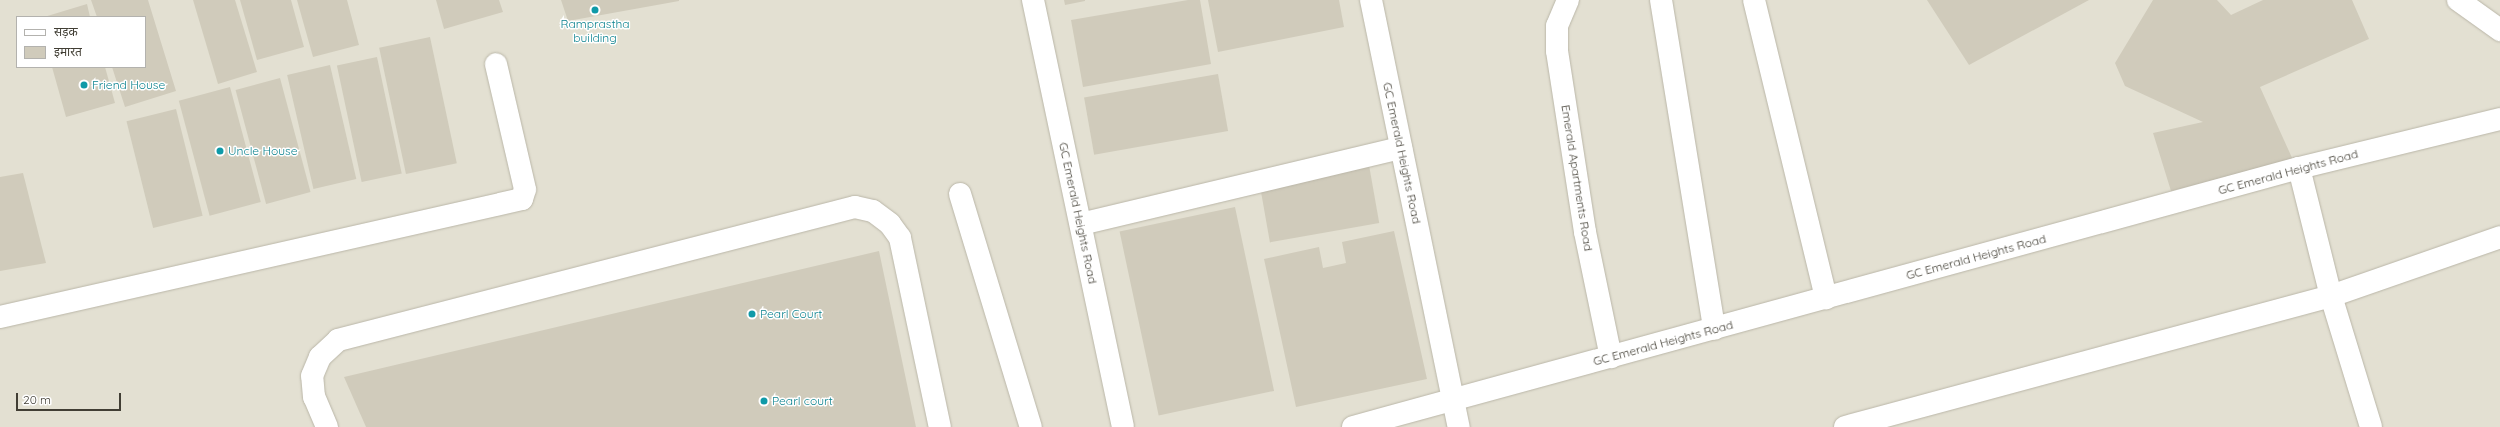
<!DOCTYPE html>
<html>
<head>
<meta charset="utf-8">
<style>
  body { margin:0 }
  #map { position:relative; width:2500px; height:427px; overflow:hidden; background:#f0eee4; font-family:Quicksand,"Noto Sans Devanagari",sans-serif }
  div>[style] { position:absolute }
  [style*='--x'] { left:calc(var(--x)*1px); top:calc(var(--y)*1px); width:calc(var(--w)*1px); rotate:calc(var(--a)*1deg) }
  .residential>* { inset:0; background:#e3e0d2 }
  .building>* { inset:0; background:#d0cbbb; transform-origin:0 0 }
  .roads { filter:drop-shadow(0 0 1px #bab6a8) drop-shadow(0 0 1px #bab6a8) }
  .street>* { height:22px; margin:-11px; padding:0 11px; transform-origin:11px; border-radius:11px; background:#fff }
  .dots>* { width:11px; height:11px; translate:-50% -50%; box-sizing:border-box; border:2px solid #fff; border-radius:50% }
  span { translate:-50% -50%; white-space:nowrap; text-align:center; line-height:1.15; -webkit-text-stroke:3px #fff; paint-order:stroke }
  .culture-label { font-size:12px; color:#0d838f }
  .left { translate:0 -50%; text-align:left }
  .street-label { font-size:12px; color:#413e34 }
  .legend { position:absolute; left:16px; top:16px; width:130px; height:52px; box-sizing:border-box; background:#fff; border:1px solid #b3b2ae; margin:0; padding:5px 7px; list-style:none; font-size:12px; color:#413e34 }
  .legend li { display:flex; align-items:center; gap:8px; height:20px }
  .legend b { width:20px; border:1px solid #b3b2ae }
  .scale { position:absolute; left:16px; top:393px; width:105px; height:18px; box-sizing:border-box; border:2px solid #413e34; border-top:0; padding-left:5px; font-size:12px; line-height:14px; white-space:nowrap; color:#413e34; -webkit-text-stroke:3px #fff; paint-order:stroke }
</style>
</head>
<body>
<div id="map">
  <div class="residential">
    <div style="clip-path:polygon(evenodd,0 0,2500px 0,2500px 427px,0 427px,0 0,17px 17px,145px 17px,145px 67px,17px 67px,17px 17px)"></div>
  </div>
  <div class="building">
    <div style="clip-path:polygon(91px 0,148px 0,176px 91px,125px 107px,112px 67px,145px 67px,145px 17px,97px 17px)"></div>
    <div style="clip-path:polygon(193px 0,235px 0,257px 72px,218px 84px)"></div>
    <div style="clip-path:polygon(240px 0,291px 0,304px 47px,257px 60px)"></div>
    <div style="clip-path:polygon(297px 0,347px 0,359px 45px,313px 57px)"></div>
    <div style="clip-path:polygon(436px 0,499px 0,503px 12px,444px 29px)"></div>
    <div style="clip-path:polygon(561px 0,679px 0,679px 1px,568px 21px)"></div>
    <div style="clip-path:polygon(1064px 0,1085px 0,1085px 1px,1065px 5px)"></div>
    <div style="clip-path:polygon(1188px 0,1200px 0,1211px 64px,1083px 87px,1071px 20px)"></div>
    <div style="clip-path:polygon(1208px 0,1339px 0,1344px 27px,1218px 52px)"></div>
    <div style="clip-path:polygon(1927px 0,2089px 0,1969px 65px)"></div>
    <div style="clip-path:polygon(2153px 0,2217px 0,2231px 15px,2263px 0,2352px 0,2369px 39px,2260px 87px,2293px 160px,2171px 191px,2153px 133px,2203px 122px,2125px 86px,2115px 63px)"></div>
    <div style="clip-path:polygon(87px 4px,90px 17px,44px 17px)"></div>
    <div style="left:430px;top:37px;width:129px;height:52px;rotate:78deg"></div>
    <div style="left:377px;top:57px;width:119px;height:41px;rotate:78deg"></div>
    <div style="left:330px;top:65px;width:117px;height:44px;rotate:77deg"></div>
    <div style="clip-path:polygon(52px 67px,105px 67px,115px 103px,66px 117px)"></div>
    <div style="left:1218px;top:74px;width:58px;height:136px;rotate:80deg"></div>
    <div style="left:280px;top:78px;width:118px;height:46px;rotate:75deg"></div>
    <div style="left:230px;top:87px;width:119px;height:53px;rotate:75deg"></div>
    <div style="left:176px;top:109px;width:110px;height:51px;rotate:76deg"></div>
    <div style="left:1369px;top:165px;width:59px;height:111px;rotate:80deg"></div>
    <div style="clip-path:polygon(23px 173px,46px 263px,0 271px,0 177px)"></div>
    <div style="left:1235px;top:207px;width:188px;height:118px;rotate:78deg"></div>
    <div style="clip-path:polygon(1394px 231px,1427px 379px,1296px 407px,1264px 259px,1319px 247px,1323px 268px,1346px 263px,1342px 242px)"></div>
    <div style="clip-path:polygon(879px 251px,916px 427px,366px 427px,344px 377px)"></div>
  </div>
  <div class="roads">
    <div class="street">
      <div style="--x:1033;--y:0;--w:436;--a:78.1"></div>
      <div style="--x:1371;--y:0;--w:436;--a:78.4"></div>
      <div style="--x:1568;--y:0;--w:28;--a:113"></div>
      <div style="--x:1557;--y:26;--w:25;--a:90"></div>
      <div style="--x:1557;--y:51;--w:183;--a:81.2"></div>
      <div style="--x:1585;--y:232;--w:128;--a:78.3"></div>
      <div style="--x:1661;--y:0;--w:333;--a:80.8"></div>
      <div style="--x:1754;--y:0;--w:307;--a:76.4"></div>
      <div style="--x:2458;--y:0;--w:52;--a:35.5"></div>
      <div style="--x:2299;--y:168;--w:132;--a:76"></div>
      <div style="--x:2331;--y:296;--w:137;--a:73"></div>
      <div style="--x:960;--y:194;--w:244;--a:73.1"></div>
      <div style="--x:1081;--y:224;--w:329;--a:-13.4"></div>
      <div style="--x:0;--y:317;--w:535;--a:-12.74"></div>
      <div style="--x:522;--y:199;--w:10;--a:-73"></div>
      <div style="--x:525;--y:189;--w:128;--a:-103.1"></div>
      <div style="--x:327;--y:427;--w:33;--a:-113"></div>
      <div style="--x:314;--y:397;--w:21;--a:-95"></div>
      <div style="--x:312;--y:376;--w:21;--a:-67"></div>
      <div style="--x:320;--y:357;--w:25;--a:-43"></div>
      <div style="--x:338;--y:340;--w:534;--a:-14.43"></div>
      <div style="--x:855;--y:207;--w:18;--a:13"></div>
      <div style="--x:873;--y:211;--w:21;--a:37"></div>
      <div style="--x:890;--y:224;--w:17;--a:54"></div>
      <div style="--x:900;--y:238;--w:193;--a:78.1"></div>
      <div style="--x:1353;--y:427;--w:981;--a:-15.31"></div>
      <div style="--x:2299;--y:168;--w:207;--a:-13.7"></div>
      <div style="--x:1845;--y:427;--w:503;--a:-15.09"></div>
      <div style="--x:2331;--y:296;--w:179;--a:-19.2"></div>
    </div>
  </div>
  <div class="dots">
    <div style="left:595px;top:10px;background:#0f9aa8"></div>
    <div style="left:84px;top:85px;background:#0f9aa8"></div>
    <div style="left:220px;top:151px;background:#0f9aa8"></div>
    <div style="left:752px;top:314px;background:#0f9aa8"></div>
    <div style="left:764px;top:401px;background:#0f9aa8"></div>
  </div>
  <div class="culture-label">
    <span style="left:595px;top:31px">Ramprastha<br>building</span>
    <span class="left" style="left:92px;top:85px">Friend House</span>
    <span class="left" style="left:228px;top:151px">Uncle House</span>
    <span class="left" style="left:760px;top:314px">Pearl Court</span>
    <span class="left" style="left:772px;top:401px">Pearl court</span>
  </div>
  <div class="street-label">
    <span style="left:1402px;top:153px;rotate:78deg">GC Emerald Heights Road</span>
    <span style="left:2288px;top:172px;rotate:-15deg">GC Emerald Heights Road</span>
    <span style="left:1577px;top:178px;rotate:81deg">Emerald Apartments Road</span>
    <span style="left:1078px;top:213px;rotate:78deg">GC Emerald Heights Road</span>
    <span style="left:1976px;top:257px;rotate:-15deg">GC Emerald Heights Road</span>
    <span style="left:1663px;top:343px;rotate:-15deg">GC Emerald Heights Road</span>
  </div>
  <ul class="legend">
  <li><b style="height:5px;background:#fff"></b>सड़क</li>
  <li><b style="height:11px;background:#d0cbbb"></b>इमारत</li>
  </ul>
  <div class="scale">20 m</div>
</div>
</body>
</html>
